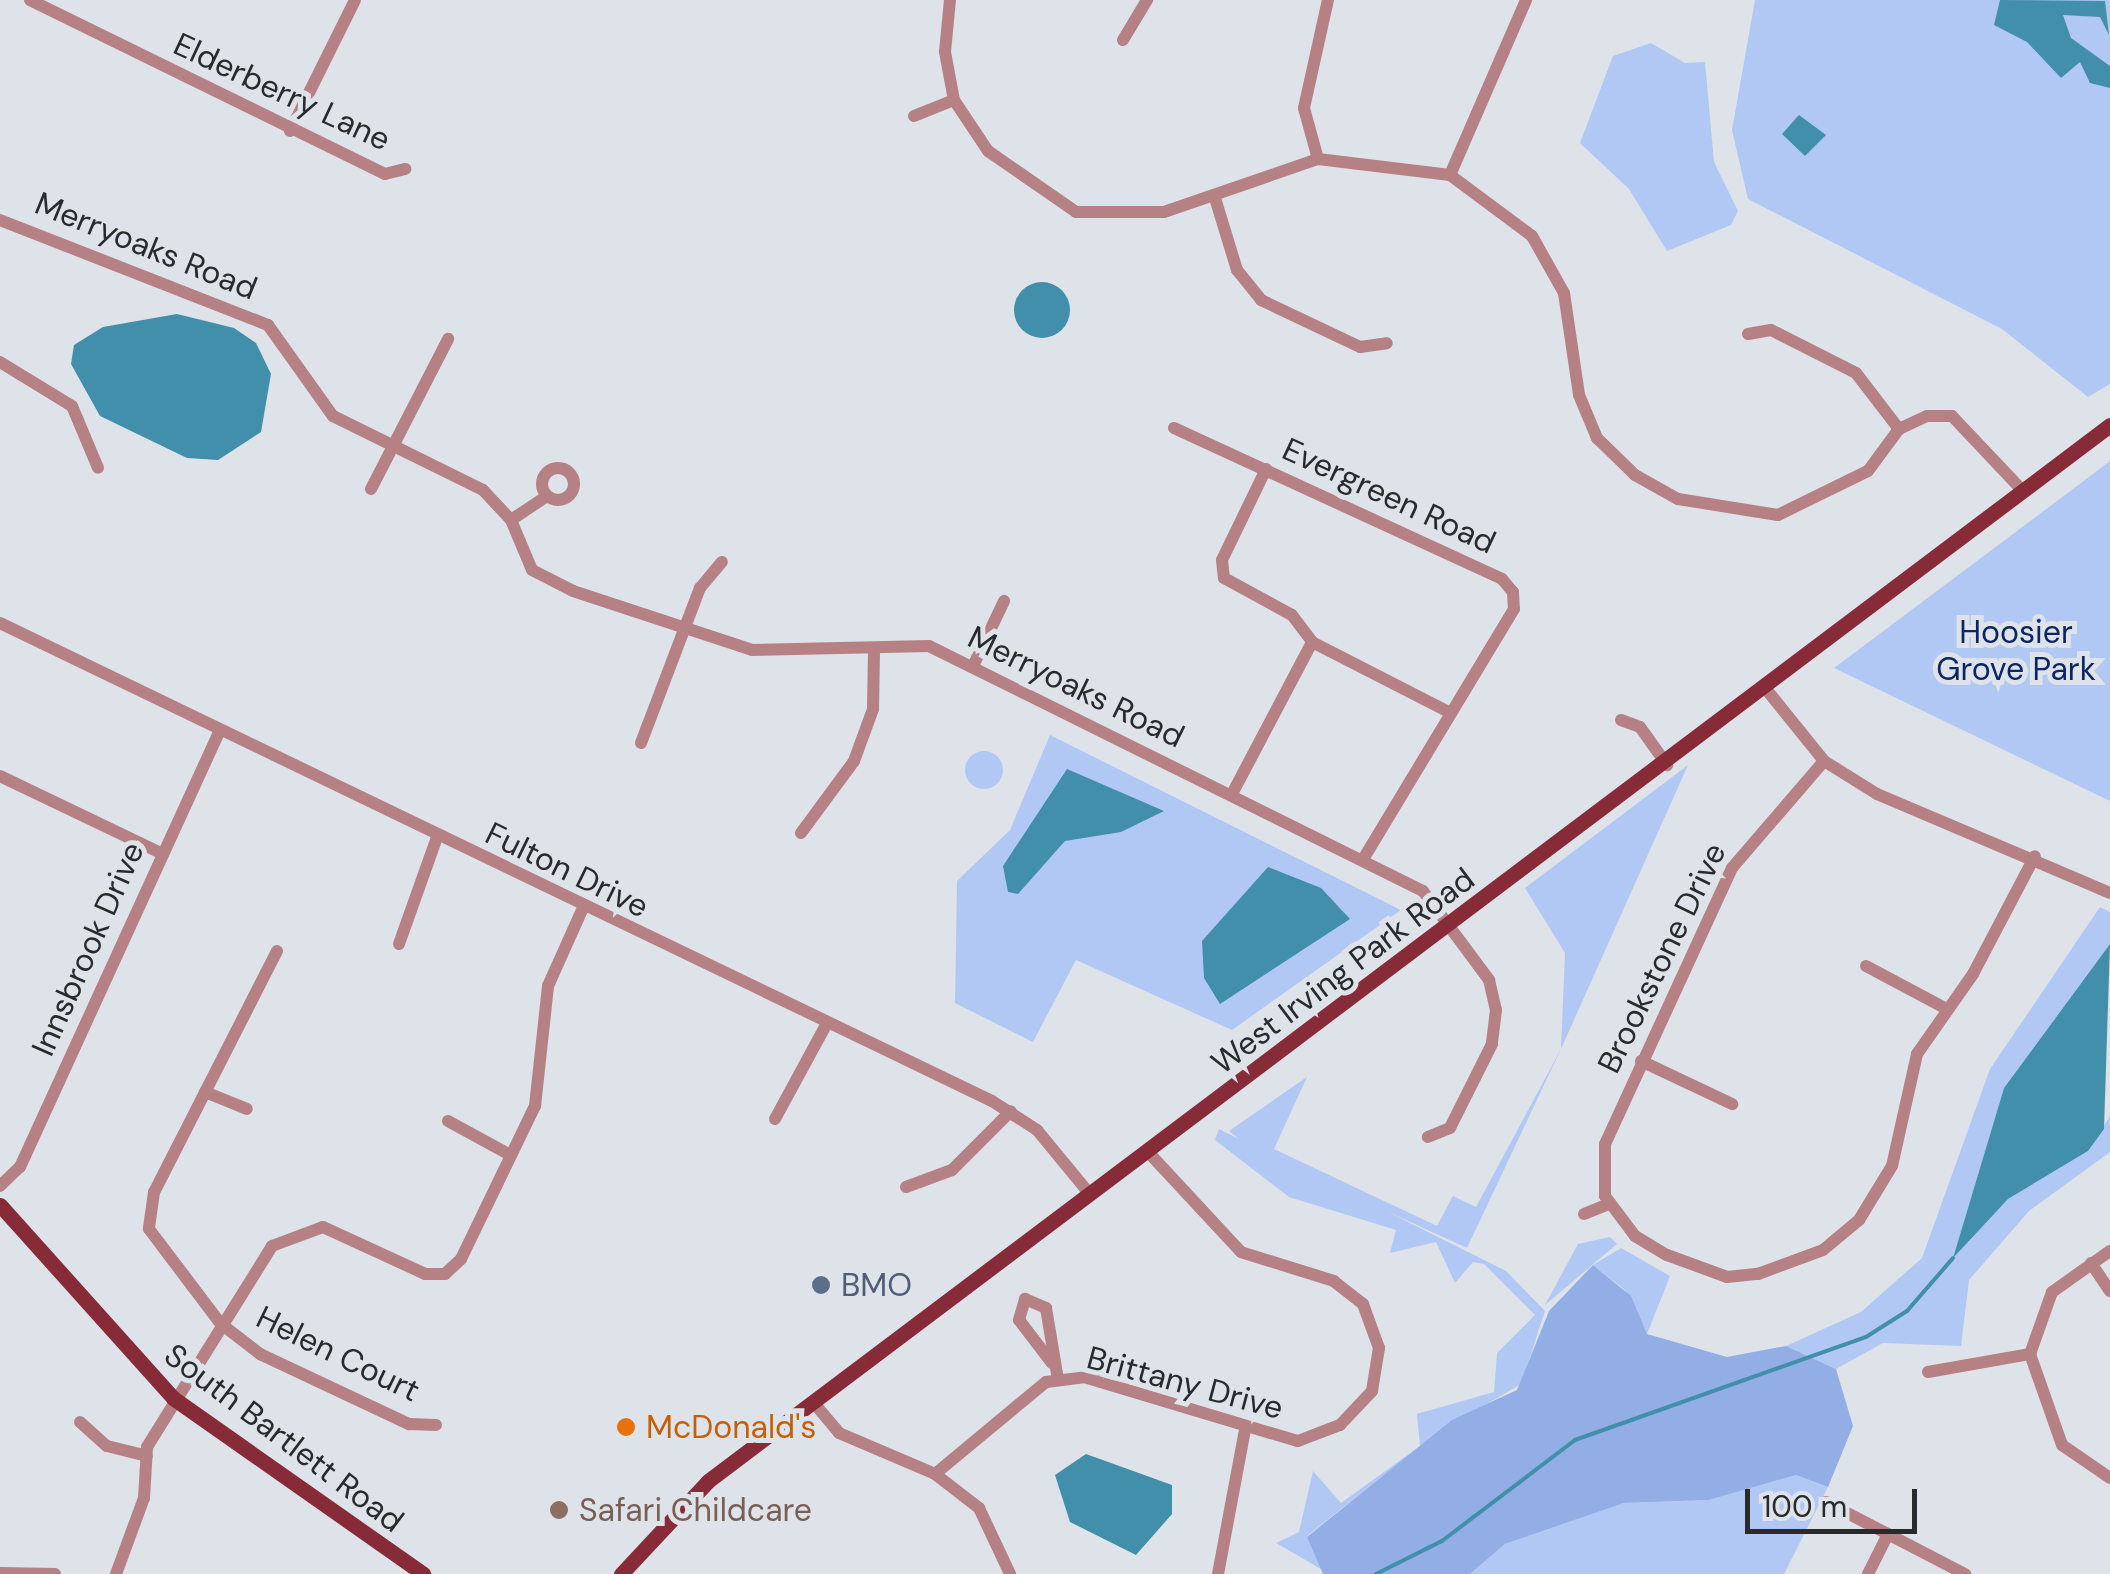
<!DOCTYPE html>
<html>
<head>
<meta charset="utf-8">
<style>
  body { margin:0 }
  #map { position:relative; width:2110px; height:1574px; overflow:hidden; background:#dee2e9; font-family:"DM Sans",sans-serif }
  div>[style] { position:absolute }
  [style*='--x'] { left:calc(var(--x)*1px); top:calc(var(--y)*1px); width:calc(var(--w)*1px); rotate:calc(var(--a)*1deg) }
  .green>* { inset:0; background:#b1c8f4 }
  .round { border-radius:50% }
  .forest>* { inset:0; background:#92aee5 }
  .water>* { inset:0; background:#428fab }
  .stream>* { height:4px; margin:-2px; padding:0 2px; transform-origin:2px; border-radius:2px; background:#428fab }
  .minor>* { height:12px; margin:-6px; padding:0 6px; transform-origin:6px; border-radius:6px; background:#b68184 }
  .minor>.ring { margin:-6px; padding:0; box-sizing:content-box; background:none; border:12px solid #b68184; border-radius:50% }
  .major>* { height:15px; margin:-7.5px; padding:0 7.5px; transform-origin:7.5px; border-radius:7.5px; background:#872b38 }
  .dots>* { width:28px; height:28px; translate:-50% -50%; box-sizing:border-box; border:5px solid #dee2e9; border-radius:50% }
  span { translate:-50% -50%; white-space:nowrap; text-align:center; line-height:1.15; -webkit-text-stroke:10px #dee2e9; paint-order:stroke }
  .street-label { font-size:32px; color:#282a2c }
  .park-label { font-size:32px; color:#0b2565 }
  .service-label { font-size:32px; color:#4e5e75 }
  .left { translate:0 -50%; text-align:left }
  .food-label { font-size:32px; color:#c56008 }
  .education-label { font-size:32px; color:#785e54 }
  .scale { position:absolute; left:1745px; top:1489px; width:172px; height:45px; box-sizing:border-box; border:5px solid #282a2c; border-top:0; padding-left:12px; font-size:30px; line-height:35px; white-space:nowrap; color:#282a2c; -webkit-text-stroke:8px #dee2e9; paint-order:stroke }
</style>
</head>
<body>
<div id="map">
  <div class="green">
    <div style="clip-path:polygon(1755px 0,2110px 0,2110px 384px,2088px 397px,2002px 329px,1748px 199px,1732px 130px)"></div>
    <div style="clip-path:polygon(1651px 43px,1685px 63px,1705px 62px,1714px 162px,1738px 211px,1731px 225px,1667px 251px,1629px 189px,1580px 143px,1613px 56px)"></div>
    <div style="clip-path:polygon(2110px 461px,2110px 801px,1834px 668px,2081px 483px)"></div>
    <div style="clip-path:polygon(1050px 735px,1401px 910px,1232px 1030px,1076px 960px,1033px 1042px,955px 1003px,957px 881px,1010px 830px)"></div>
    <div class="round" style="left:965px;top:751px;width:38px;height:38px"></div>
    <div style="clip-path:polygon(1688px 765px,1561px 1049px,1467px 1248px,1386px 1211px,1506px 1271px,1545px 1311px,1521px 1384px,1437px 1433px,1307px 1536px,1321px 1569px,1276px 1543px,1299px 1532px,1313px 1471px,1341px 1503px,1420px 1446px,1417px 1414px,1494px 1392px,1497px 1353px,1535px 1315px,1484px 1264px,1473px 1262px,1455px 1283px,1436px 1242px,1390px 1253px,1396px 1230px,1289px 1197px,1215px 1140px,1219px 1129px,1239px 1139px,1229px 1131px,1307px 1077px,1274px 1149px,1437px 1226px,1453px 1196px,1476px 1207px,1561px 1049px,1565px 953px,1525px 888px)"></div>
    <div style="clip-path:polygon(2100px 907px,2110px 912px,2110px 944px,2004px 1088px,1954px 1255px,2008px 1199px,2088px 1151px,2110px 1116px,2110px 1152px,2029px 1211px,1969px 1280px,1961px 1346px,1883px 1343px,1836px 1369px,1786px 1346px,1861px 1312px,1922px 1258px,1990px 1069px)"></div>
    <div style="clip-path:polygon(1610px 1237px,1617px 1244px,1545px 1305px,1578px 1244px)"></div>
    <div style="clip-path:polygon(1621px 1248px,1670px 1276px,1647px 1334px,1625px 1290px,1593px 1265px)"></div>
    <div style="clip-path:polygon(1796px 1475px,1828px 1487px,1784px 1574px,1470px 1574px,1505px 1544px,1624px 1503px,1709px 1500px)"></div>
  </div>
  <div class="forest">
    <div style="clip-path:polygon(1593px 1265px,1631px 1296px,1647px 1334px,1727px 1357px,1786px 1346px,1836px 1369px,1853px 1426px,1828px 1487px,1796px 1475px,1709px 1500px,1624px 1503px,1505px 1544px,1470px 1574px,1323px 1574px,1307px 1537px,1452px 1420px,1517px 1390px,1549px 1311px)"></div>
  </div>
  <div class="water">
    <div style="clip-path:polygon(2000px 0,2105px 1px,2109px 35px,2100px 17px,2063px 15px,2071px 38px,2110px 66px,2110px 88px,2090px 83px,2080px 62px,2061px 78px,2027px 42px,1994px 25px)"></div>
    <div style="clip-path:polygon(1799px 115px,1826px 135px,1805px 156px,1782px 134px)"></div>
    <div class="round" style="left:1014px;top:282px;width:56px;height:56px"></div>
    <div style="clip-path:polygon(177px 314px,234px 328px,256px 343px,271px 374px,261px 432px,218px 460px,187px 458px,100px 416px,71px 364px,74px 345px,103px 327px)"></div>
    <div style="clip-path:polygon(1067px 769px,1164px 811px,1121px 832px,1065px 841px,1018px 894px,1008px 892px,1003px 866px)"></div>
    <div style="clip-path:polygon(1268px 867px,1321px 888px,1350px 919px,1220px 1004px,1204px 978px,1202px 941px)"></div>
    <div style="clip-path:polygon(2110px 944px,2104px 1129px,2088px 1151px,2008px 1199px,1953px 1258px,2004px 1088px)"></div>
    <div style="clip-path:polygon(1086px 1454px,1172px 1485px,1172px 1514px,1136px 1555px,1070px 1522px,1055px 1475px)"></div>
  </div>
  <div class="stream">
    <div style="--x:1376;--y:1574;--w:74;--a:-26.6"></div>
    <div style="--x:1442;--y:1541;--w:167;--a:-37.2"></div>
    <div style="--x:1575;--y:1440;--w:309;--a:-19.5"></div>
    <div style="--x:1866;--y:1337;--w:49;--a:-32.4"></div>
    <div style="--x:1907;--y:1311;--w:70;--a:-49"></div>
  </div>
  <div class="minor">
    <div style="--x:30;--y:0;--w:395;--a:26.1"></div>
    <div style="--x:385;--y:174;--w:21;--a:-14"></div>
    <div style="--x:950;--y:0;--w:52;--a:95.5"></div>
    <div style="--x:945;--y:52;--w:49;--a:79.4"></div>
    <div style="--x:954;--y:100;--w:61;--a:56.3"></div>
    <div style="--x:988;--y:151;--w:107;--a:34.7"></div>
    <div style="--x:1076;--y:212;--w:88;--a:0"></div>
    <div style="--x:1164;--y:212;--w:163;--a:-19"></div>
    <div style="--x:1318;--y:159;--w:133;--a:6.9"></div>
    <div style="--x:1450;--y:175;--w:102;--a:36.6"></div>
    <div style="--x:1532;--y:236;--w:65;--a:60.7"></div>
    <div style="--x:1564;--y:293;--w:103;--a:81.6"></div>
    <div style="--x:1579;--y:395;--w:47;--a:67.3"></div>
    <div style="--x:1597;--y:438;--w:53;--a:44.2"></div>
    <div style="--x:1635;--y:475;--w:49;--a:29.2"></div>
    <div style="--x:1678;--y:499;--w:101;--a:9.1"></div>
    <div style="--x:1778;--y:515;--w:100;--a:-26.1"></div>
    <div style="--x:1868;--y:471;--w:52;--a:-53.6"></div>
    <div style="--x:1899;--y:429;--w:31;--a:-25"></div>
    <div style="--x:1927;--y:416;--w:25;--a:0"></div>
    <div style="--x:1952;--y:416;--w:103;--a:46.6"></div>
    <div style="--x:1123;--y:40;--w:47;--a:-59"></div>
    <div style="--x:914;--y:116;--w:43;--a:-21.8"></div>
    <div style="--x:290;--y:131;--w:146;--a:-63.6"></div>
    <div style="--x:1318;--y:159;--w:53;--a:-105.4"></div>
    <div style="--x:1304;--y:108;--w:111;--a:-77.5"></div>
    <div style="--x:1450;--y:175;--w:191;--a:-66.5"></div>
    <div style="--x:1215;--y:198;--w:75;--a:73"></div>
    <div style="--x:1237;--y:270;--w:38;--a:51"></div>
    <div style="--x:1261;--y:300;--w:110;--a:25.4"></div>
    <div style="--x:1360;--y:347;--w:27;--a:-8"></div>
    <div style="--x:0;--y:220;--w:288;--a:21.4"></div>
    <div style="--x:268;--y:325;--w:112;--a:54.5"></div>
    <div style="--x:333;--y:416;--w:167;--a:26.3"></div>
    <div style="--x:483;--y:490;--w:41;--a:47"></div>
    <div style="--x:511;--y:520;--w:54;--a:67.2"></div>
    <div style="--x:532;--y:570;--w:46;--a:27.1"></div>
    <div style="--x:573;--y:591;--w:188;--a:18.2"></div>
    <div style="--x:752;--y:650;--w:177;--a:-1.3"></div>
    <div style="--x:929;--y:646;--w:551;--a:26.38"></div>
    <div style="--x:1423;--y:891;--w:111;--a:53.4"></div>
    <div style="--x:1489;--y:980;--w:31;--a:77"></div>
    <div style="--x:1496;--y:1010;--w:34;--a:97"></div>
    <div style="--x:1492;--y:1044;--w:94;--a:116.6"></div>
    <div style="--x:1450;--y:1128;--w:24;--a:158"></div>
    <div style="--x:1748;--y:334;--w:23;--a:-10"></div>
    <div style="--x:1771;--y:330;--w:95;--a:26.8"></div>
    <div style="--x:1856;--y:373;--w:71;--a:52.5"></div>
    <div style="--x:0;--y:362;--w:84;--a:31.4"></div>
    <div style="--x:72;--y:406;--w:67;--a:67.2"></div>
    <div style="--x:1174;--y:428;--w:361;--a:24.7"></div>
    <div style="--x:1502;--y:579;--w:17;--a:50"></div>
    <div style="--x:1513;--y:592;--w:17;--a:87"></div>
    <div style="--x:1514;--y:609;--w:292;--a:121.1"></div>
    <div class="ring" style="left:542px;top:468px;width:20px;height:20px"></div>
    <div style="--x:1266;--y:469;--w:101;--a:115.8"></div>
    <div style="--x:1222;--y:560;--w:18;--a:84"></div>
    <div style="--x:1224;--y:578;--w:77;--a:28.6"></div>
    <div style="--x:1292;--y:615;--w:34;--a:53"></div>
    <div style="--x:1312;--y:642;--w:152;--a:27.1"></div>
    <div style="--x:371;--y:489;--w:169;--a:-62.8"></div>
    <div style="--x:511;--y:520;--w:43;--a:-33.7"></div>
    <div style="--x:0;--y:623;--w:1101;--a:25.73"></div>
    <div style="--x:992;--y:1101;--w:54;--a:32.8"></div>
    <div style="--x:1037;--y:1130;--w:82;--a:50.5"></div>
    <div style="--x:974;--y:664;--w:70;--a:-64.5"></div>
    <div style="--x:1766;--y:689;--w:92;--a:51.1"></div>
    <div style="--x:1824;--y:761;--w:62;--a:31.9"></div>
    <div style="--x:1877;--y:794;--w:253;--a:23"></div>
    <div style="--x:1621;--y:720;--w:20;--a:20"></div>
    <div style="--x:1640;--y:727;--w:47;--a:54.6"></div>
    <div style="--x:641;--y:743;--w:166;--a:-69.2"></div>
    <div style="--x:700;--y:588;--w:34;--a:-50"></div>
    <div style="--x:1824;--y:761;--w:141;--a:130.7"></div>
    <div style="--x:1732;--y:868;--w:304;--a:114.7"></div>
    <div style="--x:1605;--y:1144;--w:52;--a:90"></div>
    <div style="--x:1605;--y:1196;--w:50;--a:53.1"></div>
    <div style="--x:1635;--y:1236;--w:37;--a:31"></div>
    <div style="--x:1667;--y:1255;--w:64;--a:20.1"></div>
    <div style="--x:1727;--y:1277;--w:31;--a:-6"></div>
    <div style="--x:1758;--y:1274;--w:69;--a:-20.3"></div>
    <div style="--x:1823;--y:1250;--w:47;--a:-39.8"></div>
    <div style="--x:1859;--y:1220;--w:63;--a:-58.6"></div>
    <div style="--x:1892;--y:1166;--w:115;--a:-77.4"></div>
    <div style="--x:1917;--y:1054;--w:98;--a:-55"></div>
    <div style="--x:1973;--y:974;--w:133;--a:-62.3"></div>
    <div style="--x:0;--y:776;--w:178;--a:25.6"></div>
    <div style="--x:1232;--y:794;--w:172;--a:-62.2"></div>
    <div style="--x:801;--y:833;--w:89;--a:-53.6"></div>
    <div style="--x:854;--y:761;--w:55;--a:-69.9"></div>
    <div style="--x:873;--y:709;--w:60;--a:-89"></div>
    <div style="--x:399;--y:944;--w:114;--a:-70.4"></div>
    <div style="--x:277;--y:951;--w:271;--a:117"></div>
    <div style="--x:154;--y:1192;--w:37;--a:98"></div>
    <div style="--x:149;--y:1229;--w:118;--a:52.9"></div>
    <div style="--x:220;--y:1323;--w:51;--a:37.8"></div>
    <div style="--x:260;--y:1354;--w:165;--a:25.2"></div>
    <div style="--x:409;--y:1424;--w:27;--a:2"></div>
    <div style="--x:1866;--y:966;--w:92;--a:28"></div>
    <div style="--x:1641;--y:1061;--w:101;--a:25.3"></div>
    <div style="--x:205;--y:1092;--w:45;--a:22"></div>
    <div style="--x:775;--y:1119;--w:107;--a:-61.5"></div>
    <div style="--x:448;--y:1121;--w:71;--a:28.7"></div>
    <div style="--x:0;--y:1186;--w:28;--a:-44"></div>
    <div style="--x:20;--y:1167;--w:480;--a:-65.4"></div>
    <div style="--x:906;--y:1187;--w:49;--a:-20.3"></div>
    <div style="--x:952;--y:1170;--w:83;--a:-45"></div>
    <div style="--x:1584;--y:1214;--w:27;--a:-22"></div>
    <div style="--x:2110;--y:1251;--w:71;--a:144.7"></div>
    <div style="--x:2052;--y:1292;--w:66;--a:109.5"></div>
    <div style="--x:2030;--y:1354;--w:96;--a:70.6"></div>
    <div style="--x:2062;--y:1445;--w:58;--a:34.5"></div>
    <div style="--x:2091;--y:1263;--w:34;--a:56"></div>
    <div style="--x:1052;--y:1363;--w:54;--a:-127.5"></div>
    <div style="--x:1019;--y:1320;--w:22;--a:-74"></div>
    <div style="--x:1025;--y:1299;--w:23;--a:23"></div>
    <div style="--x:1046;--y:1308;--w:73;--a:80.5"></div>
    <div style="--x:1928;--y:1372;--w:104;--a:-10"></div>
    <div style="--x:814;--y:1403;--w:39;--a:50"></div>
    <div style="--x:839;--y:1433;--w:104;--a:23.1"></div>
    <div style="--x:935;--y:1474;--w:56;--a:37.7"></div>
    <div style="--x:979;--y:1508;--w:73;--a:64.8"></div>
    <div style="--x:80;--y:1422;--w:36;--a:42"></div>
    <div style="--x:107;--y:1446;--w:41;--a:14"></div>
    <div style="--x:935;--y:1474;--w:144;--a:-39.7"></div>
    <div style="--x:1046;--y:1382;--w:38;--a:-7"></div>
    <div style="--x:1084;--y:1377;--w:223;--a:16.7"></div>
    <div style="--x:1298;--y:1441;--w:45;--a:-20.9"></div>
    <div style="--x:1340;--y:1425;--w:47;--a:-46.7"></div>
    <div style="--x:1372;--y:1391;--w:44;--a:-80.8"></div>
    <div style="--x:1379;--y:1348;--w:47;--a:-110"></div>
    <div style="--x:1363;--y:1304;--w:37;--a:-142"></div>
    <div style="--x:1334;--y:1281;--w:97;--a:-162.7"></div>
    <div style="--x:1241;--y:1252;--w:138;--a:-132.9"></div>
    <div style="--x:1826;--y:1502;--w:157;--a:27.4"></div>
    <div style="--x:0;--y:1573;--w:55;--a:1"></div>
    <div style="--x:116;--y:1574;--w:81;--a:-69.8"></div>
    <div style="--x:144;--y:1498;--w:51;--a:-86.6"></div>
    <div style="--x:147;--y:1447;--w:237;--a:-58.1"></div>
    <div style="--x:272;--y:1246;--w:54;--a:-20.4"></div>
    <div style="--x:323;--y:1227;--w:112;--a:24.7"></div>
    <div style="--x:425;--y:1274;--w:20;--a:0"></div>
    <div style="--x:445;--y:1274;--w:22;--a:-43"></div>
    <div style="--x:461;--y:1259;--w:170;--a:-64.2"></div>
    <div style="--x:535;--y:1106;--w:121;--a:-83.8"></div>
    <div style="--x:548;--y:986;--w:83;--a:-65.9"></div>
    <div style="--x:1218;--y:1574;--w:147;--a:-79.4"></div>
    <div style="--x:1868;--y:1574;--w:45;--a:-63.4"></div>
  </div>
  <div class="major">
    <div style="--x:0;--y:1205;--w:259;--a:48.1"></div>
    <div style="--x:173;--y:1398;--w:306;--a:35.1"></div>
    <div style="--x:621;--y:1574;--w:127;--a:-46.9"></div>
    <div style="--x:708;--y:1481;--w:1755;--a:-36.99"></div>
  </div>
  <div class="dots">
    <div style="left:821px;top:1285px;background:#5c6f8a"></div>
    <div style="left:626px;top:1427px;background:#e8710a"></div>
    <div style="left:559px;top:1510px;background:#8d6e63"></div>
  </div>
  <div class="street-label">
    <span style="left:282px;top:92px;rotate:25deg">Elderberry Lane</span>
    <span style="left:146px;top:246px;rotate:22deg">Merryoaks Road</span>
    <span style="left:1389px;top:496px;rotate:25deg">Evergreen Road</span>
    <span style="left:1076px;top:687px;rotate:26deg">Merryoaks Road</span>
    <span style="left:567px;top:870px;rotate:26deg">Fulton Drive</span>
    <span style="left:88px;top:949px;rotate:-66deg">Innsbrook Drive</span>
    <span style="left:1662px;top:958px;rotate:-64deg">Brookstone Drive</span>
    <span style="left:1343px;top:971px;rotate:-37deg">West Irving Park Road</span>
    <span style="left:338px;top:1354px;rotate:26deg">Helen Court</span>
    <span style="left:1185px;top:1383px;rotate:15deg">Brittany Drive</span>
    <span style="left:284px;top:1438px;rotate:37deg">South Bartlett Road</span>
  </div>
  <div class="park-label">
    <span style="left:2016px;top:651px">Hoosier<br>Grove Park</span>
  </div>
  <div class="service-label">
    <span class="left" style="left:841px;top:1285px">BMO</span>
  </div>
  <div class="food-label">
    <span class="left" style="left:646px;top:1427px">McDonald's</span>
  </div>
  <div class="education-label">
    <span class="left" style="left:579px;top:1510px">Safari Childcare</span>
  </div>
  <div class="scale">100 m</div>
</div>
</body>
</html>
